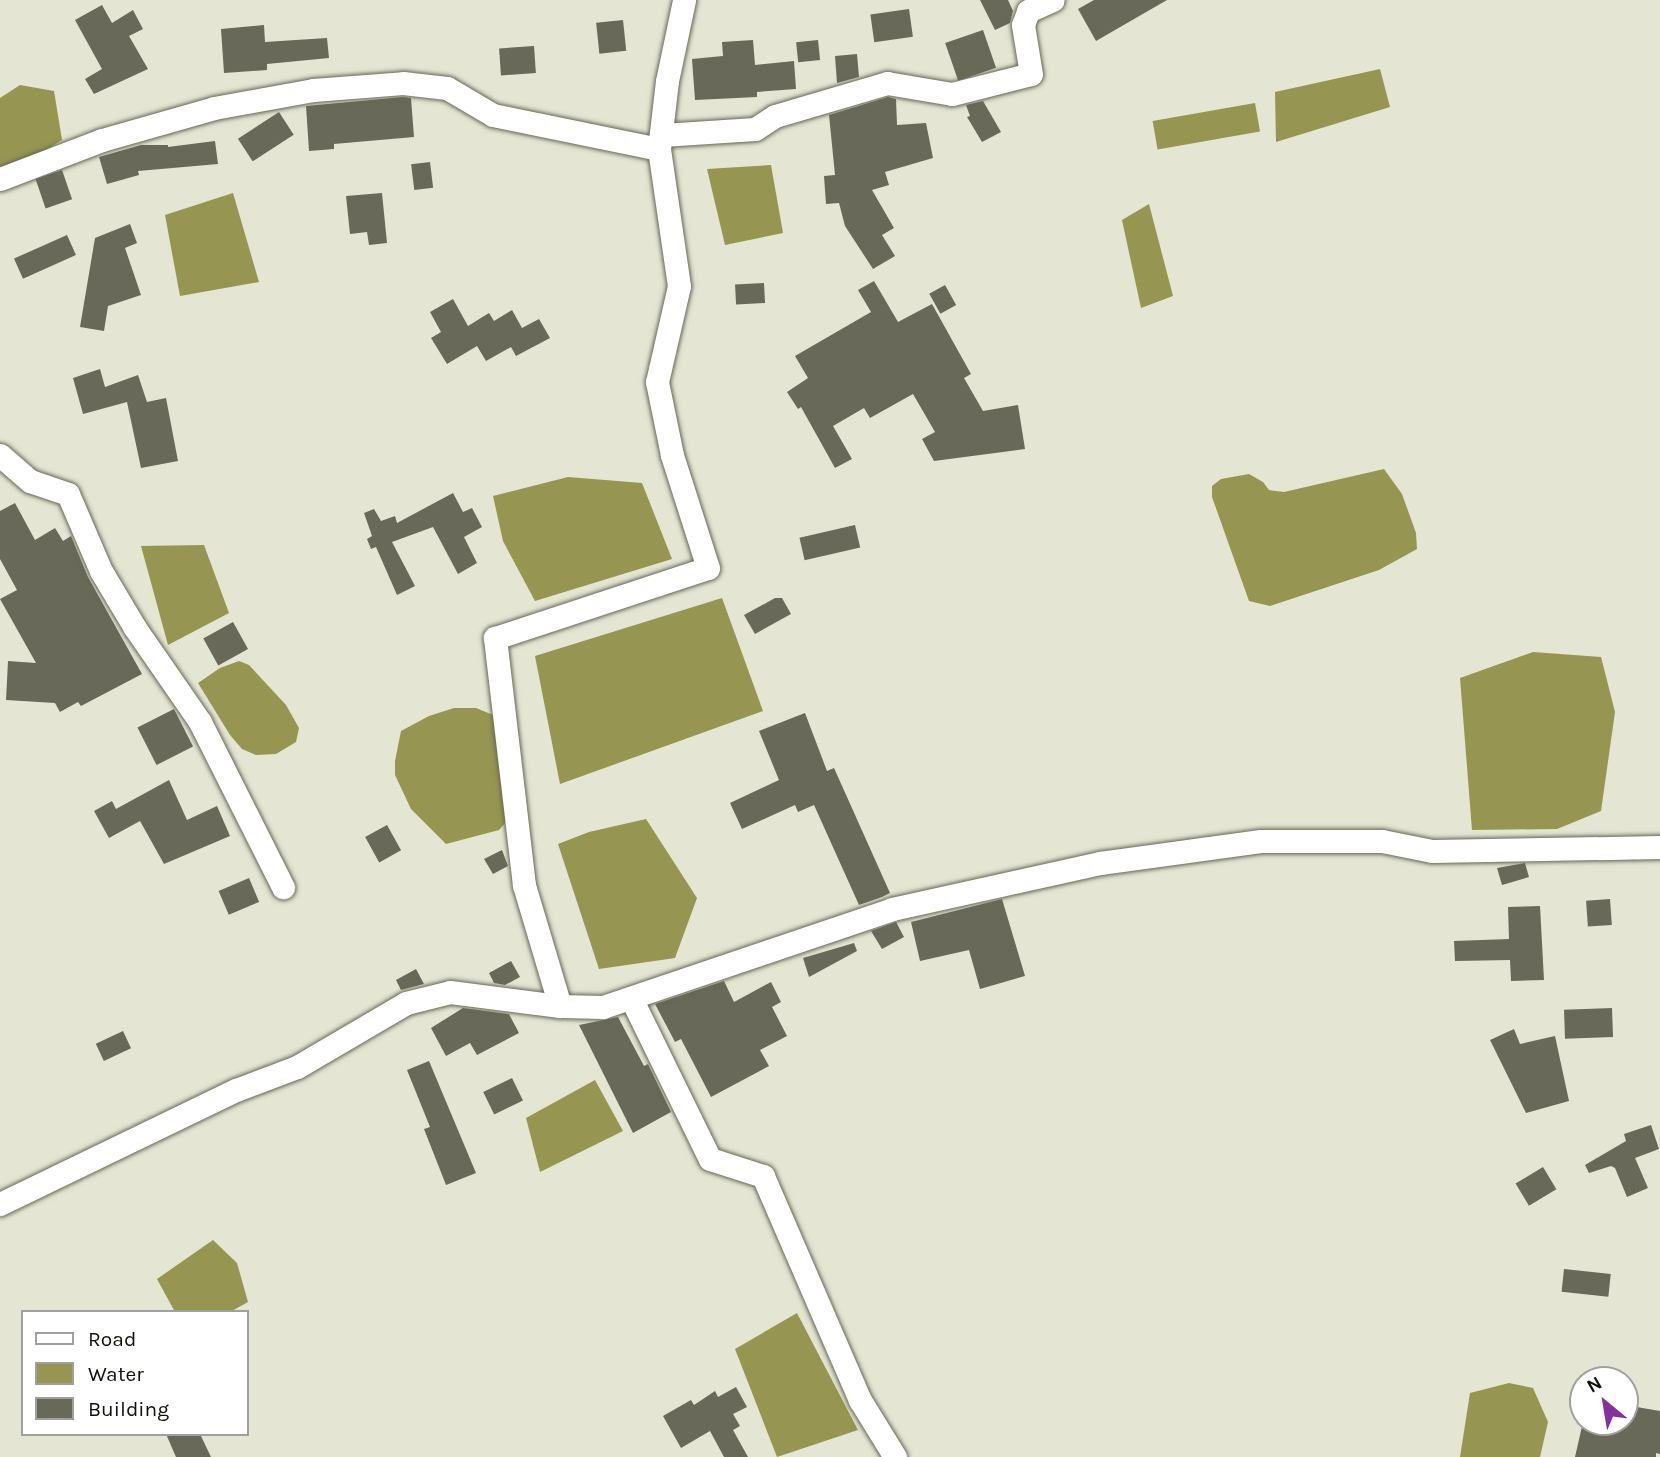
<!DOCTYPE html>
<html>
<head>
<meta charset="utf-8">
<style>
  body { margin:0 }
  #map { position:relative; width:1660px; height:1457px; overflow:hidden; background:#e4e5d2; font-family:Karla,sans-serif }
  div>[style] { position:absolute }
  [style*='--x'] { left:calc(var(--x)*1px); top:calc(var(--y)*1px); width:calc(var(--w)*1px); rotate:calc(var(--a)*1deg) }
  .water>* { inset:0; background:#969652; transform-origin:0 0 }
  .building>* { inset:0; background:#686958; transform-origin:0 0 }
  .roads { filter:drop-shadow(0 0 2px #676756) drop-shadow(0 0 2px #676756) }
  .minor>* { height:23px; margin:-11.5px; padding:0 11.5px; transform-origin:11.5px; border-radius:11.5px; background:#fff }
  span { translate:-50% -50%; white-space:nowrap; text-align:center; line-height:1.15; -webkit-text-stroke:6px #fff; paint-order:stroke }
  .legend { position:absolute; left:21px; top:1310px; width:228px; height:126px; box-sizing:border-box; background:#fff; border:2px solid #a0a09d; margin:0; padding:9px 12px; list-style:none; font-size:21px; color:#11110a }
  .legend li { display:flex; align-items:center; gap:14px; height:35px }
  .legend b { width:35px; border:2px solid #a0a09d }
  .north { position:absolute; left:1569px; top:1366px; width:70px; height:70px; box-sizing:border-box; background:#fff; border:2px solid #a0a09d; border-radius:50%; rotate:330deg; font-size:19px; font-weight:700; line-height:28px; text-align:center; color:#11110a }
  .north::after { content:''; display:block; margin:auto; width:24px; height:32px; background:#872f9c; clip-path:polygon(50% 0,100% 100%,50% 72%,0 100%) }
</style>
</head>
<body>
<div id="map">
  <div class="water">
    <div style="clip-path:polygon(1380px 69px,1390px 107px,1276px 142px,1275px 92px)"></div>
    <div style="clip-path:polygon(20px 85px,54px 91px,62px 140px,21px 165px,0 170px,0 98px)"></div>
    <div style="left:1255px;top:103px;width:29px;height:104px;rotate:80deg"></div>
    <div style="clip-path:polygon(771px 165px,783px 233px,725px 245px,707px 169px)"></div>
    <div style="clip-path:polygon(233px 193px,259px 282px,180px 296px,165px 215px)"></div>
    <div style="clip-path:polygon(1149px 204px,1173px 296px,1141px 308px,1122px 220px)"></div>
    <div style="clip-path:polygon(1384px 469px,1402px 494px,1416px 533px,1417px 549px,1379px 570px,1270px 606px,1249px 601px,1212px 497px,1212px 486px,1221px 479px,1249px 474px,1263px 482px,1269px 490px,1284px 492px)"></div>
    <div style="clip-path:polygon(568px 477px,642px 483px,672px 559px,535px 601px,503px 541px,493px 496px)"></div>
    <div style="clip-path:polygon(204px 545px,229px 613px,168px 645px,141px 546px)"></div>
    <div style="clip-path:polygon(722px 598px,763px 711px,560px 784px,535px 656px)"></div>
    <div style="clip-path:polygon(1533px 652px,1601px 657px,1615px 712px,1601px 811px,1557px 829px,1472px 830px,1460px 678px)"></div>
    <div style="clip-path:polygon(239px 661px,249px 665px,286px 705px,299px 728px,296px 742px,276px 754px,256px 755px,242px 749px,230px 735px,198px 683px,220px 668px)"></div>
    <div style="clip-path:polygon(454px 708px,476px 708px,493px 715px,513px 814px,499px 830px,446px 844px,411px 809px,395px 775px,395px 761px,401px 731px,429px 716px)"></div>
    <div style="clip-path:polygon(646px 819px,697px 898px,675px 958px,599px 969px,558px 844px,589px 832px)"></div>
    <div style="clip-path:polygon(595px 1080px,623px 1131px,540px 1172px,526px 1118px)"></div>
    <div style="clip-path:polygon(213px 1240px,237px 1263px,248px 1302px,230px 1312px,175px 1312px,157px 1279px)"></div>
    <div style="clip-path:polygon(797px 1313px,858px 1430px,777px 1457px,735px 1349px)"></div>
    <div style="clip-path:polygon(1509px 1383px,1533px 1388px,1548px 1422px,1540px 1457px,1460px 1457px,1470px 1393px)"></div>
  </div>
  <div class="building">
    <div style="clip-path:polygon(980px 0,1008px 0,1013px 11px,1010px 23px,995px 30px)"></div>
    <div style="clip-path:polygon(1094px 0,1167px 0,1096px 41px,1078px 9px)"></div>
    <div style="clip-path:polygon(102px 5px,112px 23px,133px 10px,143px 29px,129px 36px,148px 69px,94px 94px,85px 79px,102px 69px,75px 20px)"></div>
    <div style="left:909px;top:9px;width:28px;height:39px;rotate:82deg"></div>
    <div style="left:623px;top:20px;width:31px;height:27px;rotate:84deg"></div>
    <div style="clip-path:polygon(264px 25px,265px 42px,327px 38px,329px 58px,267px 64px,267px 70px,224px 73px,221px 29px)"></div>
    <div style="left:983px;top:30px;width:40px;height:40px;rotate:71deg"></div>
    <div style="clip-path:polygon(753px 40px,755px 65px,794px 61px,796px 89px,757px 92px,757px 97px,695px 100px,692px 59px,723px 56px,722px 42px)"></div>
    <div style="left:818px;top:40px;width:20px;height:22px;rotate:84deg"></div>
    <div style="left:534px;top:46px;width:27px;height:35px;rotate:86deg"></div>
    <div style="clip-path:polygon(857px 54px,859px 77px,837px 83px,835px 56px)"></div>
    <div style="clip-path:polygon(403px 97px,411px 98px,414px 137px,334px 144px,334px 149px,309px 151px,306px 106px)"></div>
    <div style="clip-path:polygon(888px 97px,896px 99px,897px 125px,926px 123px,933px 158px,885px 172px,889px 185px,872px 190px,894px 228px,882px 235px,895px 256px,873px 269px,845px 226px,839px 203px,826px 204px,824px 176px,835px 175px,829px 115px)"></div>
    <div style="clip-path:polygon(983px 101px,1001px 132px,982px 142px,967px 117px,970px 116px,966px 105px)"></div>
    <div style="left:279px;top:112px;width:27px;height:49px;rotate:57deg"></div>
    <div style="clip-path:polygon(215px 141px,218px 164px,138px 171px,139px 175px,107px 184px,99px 157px,141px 145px,168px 145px,168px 147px)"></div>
    <div style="left:430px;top:162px;width:26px;height:19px;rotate:83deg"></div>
    <div style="left:62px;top:170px;width:31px;height:28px;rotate:71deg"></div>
    <div style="clip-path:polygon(382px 193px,387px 243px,369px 245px,367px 232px,350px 234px,346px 196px)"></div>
    <div style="clip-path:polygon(130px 224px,137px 243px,125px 248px,141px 295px,108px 306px,104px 331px,80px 327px,95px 238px)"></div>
    <div style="left:67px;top:235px;width:22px;height:58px;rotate:66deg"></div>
    <div style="clip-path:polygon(874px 281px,898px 322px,932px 304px,971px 374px,964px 378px,983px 411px,1018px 405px,1025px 449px,934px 461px,922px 439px,935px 432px,913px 394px,870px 418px,864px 408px,833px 426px,852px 459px,835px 468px,801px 407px,798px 409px,787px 392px,808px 378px,795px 356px,871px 312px,858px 290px)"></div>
    <div style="left:764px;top:283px;width:20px;height:29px;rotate:87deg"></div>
    <div style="left:945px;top:285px;width:23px;height:18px;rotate:61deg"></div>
    <div style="clip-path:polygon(453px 299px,468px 326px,489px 313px,494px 321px,512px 310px,522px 328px,539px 319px,550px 338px,516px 356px,511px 347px,486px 361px,477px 346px,447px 364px,431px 338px,441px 332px,430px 312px)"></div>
    <div style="clip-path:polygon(100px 369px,105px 387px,138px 375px,147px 402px,166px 398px,178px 461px,141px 468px,127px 402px,83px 414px,73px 378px)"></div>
    <div style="clip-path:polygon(453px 493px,463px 512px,472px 508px,482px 527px,464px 537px,477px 563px,458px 574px,433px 527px,392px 542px,415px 586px,397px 595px,376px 547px,371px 549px,367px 539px,372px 536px,364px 513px,374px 509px,381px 521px,395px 516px,397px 523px)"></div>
    <div style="clip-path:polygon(15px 503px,35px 540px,55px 528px,63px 541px,71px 536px,88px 577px,142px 674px,81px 706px,78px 702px,60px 712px,55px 703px,6px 700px,8px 661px,36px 663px,0 599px,17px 590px,0 559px,0 511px)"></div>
    <div style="left:855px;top:525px;width:23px;height:57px;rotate:77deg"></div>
    <div style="clip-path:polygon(775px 598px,782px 598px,791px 614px,755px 634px,744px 615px)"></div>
    <div style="left:233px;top:622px;width:31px;height:34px;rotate:61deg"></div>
    <div style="left:174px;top:709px;width:42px;height:41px;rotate:63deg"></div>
    <div style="clip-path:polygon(805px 713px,827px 771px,834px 768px,890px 893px,882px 897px,859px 905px,814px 805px,798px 812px,795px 805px,742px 829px,730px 803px,779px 780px,759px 731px)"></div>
    <div style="clip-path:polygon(169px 780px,187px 820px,217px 806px,230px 836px,164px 864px,140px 821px,109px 838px,94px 811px,112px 801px,116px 809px)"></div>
    <div style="left:387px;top:825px;width:29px;height:25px;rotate:61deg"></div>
    <div style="clip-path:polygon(502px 850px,508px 866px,493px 874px,484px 859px)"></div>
    <div style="clip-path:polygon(1525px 863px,1529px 877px,1502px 885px,1497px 868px)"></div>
    <div style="left:249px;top:878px;width:26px;height:33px;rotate:67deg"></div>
    <div style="clip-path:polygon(1002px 899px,1025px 976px,980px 989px,969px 950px,920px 961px,911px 922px)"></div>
    <div style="left:1610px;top:899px;width:26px;height:24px;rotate:86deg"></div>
    <div style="clip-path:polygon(1540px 906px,1544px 980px,1511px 981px,1510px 960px,1455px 961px,1454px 941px,1509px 939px,1508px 907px)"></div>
    <div style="clip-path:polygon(896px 922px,904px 937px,882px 949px,871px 931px)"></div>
    <div style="clip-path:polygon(854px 943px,857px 951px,809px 977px,803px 958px)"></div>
    <div style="clip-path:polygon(511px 961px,520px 977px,505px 985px,494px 983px,489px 973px)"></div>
    <div style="clip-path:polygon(416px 969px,424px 984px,401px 990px,396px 980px)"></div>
    <div style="clip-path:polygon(724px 981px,734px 1002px,771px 982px,781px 1002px,772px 1007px,787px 1036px,760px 1050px,769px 1066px,711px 1097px,681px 1039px,675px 1042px,655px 1004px)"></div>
    <div style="clip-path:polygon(463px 1008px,509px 1014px,519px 1033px,477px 1055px,470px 1043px,446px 1056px,431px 1028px)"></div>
    <div style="left:1612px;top:1008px;width:29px;height:48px;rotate:88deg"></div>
    <div style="clip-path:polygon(618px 1017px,644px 1066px,648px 1064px,671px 1112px,633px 1133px,579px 1025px)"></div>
    <div style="clip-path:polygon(1514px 1029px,1520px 1044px,1555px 1036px,1569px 1101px,1526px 1113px,1490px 1040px)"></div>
    <div style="left:123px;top:1031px;width:19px;height:30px;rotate:65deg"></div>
    <div style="clip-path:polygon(429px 1061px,476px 1173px,446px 1185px,424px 1129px,430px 1127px,407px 1070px)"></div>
    <div style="left:512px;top:1078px;width:25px;height:32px;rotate:64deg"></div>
    <div style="clip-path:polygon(1651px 1125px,1659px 1149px,1635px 1158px,1648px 1188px,1627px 1197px,1615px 1168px,1611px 1166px,1589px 1173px,1585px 1165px,1626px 1141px,1624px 1134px)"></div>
    <div style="left:1543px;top:1167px;width:26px;height:32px;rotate:59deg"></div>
    <div style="left:1564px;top:1269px;width:47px;height:23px;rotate:6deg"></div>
    <div style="clip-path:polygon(736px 1387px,747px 1407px,733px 1414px,740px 1426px,733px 1430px,748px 1457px,724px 1457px,710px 1431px,681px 1448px,663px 1416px,691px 1400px,694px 1405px,715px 1391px,718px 1397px)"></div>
    <div style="clip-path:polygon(1625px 1405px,1660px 1411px,1660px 1454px,1656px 1453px,1656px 1457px,1575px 1457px,1583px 1422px,1625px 1422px)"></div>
    <div style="clip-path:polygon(166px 1434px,200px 1434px,211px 1457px,176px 1457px)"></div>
  </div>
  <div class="roads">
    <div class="minor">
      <div style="--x:662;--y:135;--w:93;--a:-3.7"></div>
      <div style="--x:755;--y:129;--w:24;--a:-33"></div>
      <div style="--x:775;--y:116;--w:117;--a:-16.4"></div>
      <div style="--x:887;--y:83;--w:66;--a:9.6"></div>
      <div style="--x:952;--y:94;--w:81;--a:-14.2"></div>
      <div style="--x:1031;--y:74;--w:50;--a:-99.3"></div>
      <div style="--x:1023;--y:25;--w:15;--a:-70"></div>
      <div style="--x:1028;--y:11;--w:27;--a:-24"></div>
      <div style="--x:0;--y:179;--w:109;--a:-20.9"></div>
      <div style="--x:102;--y:140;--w:116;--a:-15.9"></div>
      <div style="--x:214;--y:108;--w:101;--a:-10.3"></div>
      <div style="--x:313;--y:90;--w:90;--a:-4.4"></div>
      <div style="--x:403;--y:83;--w:44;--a:6.5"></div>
      <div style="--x:447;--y:88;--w:53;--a:30.4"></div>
      <div style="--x:493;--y:115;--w:169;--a:11.6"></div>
      <div style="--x:0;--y:455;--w:40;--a:41"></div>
      <div style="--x:30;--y:481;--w:40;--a:18.9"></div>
      <div style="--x:68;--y:494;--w:84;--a:66.8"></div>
      <div style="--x:101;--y:571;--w:66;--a:59.2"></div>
      <div style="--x:135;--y:628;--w:114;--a:55.3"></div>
      <div style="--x:200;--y:722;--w:185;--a:63.3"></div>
      <div style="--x:631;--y:998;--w:179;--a:63.9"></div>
      <div style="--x:710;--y:1159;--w:56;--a:17.8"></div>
      <div style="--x:763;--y:1176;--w:244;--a:66.6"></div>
      <div style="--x:860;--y:1400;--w:67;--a:58.4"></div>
      <div style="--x:560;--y:1006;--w:126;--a:-106.6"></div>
      <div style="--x:524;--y:885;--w:249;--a:-96.7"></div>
      <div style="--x:495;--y:638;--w:224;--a:-18.2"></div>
      <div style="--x:708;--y:568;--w:119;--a:-107.7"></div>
      <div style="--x:672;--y:455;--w:75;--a:-101.6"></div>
      <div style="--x:657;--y:382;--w:98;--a:-77.1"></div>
      <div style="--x:679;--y:286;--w:138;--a:-98.3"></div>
      <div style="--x:659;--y:149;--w:68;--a:-83.3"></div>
      <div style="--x:667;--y:81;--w:83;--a:-78.1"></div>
      <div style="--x:0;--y:1204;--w:262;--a:-25.8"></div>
      <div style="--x:236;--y:1090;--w:65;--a:-20.7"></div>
      <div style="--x:297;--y:1067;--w:126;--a:-30.4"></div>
      <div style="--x:406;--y:1003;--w:45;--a:-14"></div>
      <div style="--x:450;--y:992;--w:111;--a:7.3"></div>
      <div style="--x:560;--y:1006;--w:43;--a:1.3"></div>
      <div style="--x:603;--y:1007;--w:305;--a:-18.7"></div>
      <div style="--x:892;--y:909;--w:213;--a:-12.5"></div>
      <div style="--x:1100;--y:863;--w:162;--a:-7.8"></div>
      <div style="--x:1261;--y:841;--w:121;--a:0"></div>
      <div style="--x:1382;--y:841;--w:51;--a:11.3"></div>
      <div style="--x:1432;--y:851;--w:228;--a:-1"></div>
    </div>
  </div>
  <ul class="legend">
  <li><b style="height:9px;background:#fff"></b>Road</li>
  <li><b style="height:19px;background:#969652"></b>Water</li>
  <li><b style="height:19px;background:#686958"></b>Building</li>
  </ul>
  <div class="north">N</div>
</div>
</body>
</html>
